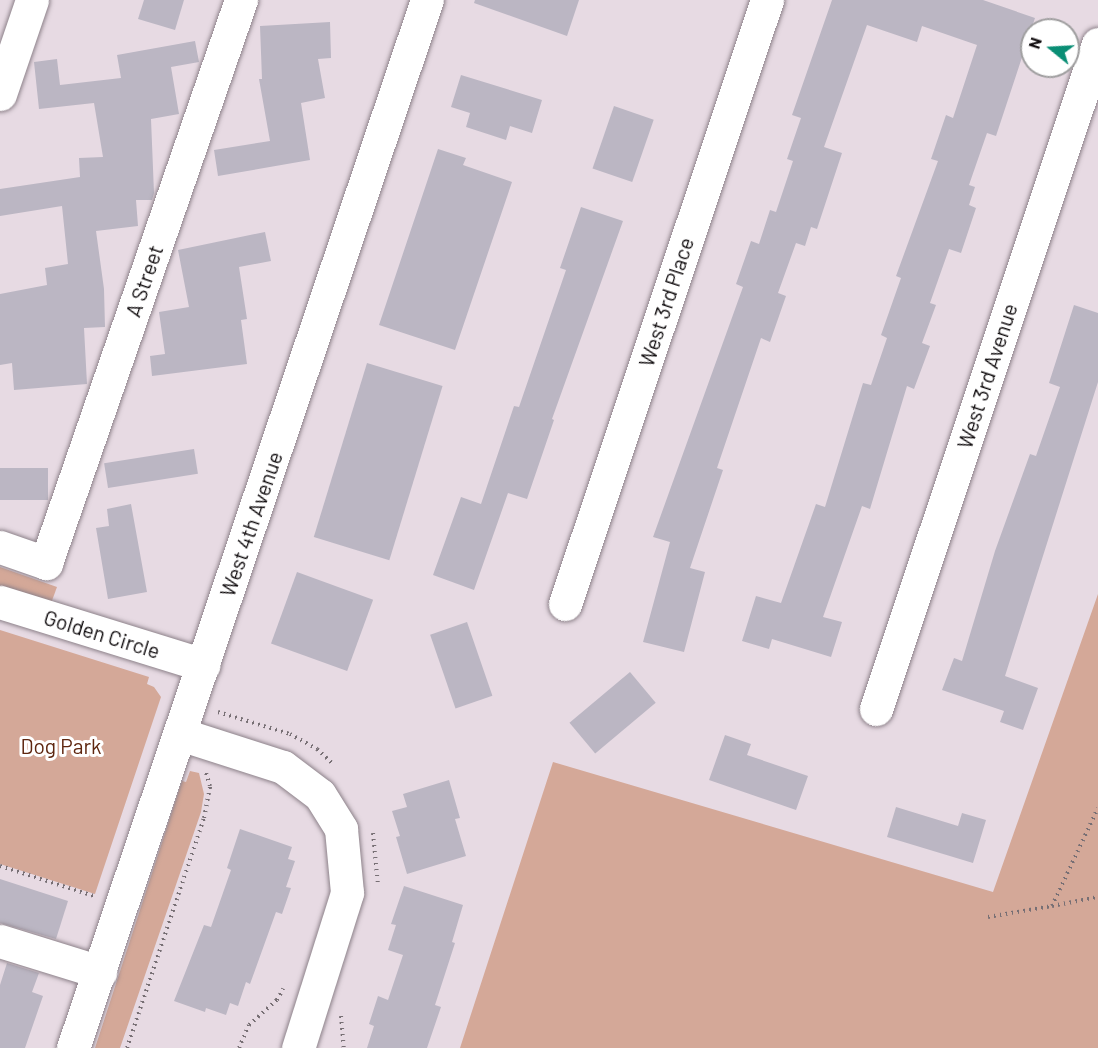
<!DOCTYPE html>
<html>
<head>
<meta charset="utf-8">
<style>
  body { margin:0 }
  #map { position:relative; width:1098px; height:1048px; overflow:hidden; background:#e7dae3; font-family:Barlow,sans-serif }
  div>[style] { position:absolute }
  [style*='--x'] { left:calc(var(--x)*1px); top:calc(var(--y)*1px); width:calc(var(--w)*1px); rotate:calc(var(--a)*1deg) }
  .green>* { inset:0; background:#d4a898 }
  .building>* { inset:0; background:#bbb6c3; transform-origin:0 0 }
  .path>* { height:4px; margin-top:-2px; transform-origin:0; background:repeating-linear-gradient(90deg,#776f74 0 1.5px,transparent 0 6px) }
  .roads { filter:drop-shadow(0 0 2px #8d828a) drop-shadow(0 0 2px #8d828a) }
  .minor>* { height:33px; margin:-16.5px; padding:0 16.5px; transform-origin:16.5px; border-radius:16.5px; background:#fff }
  span { translate:-50% -50%; white-space:nowrap; text-align:center; line-height:1.15; -webkit-text-stroke:6px #fff; paint-order:stroke }
  .street-label { font-size:21px; color:#100c0e }
  .park-label { font-size:21px; color:#5e260f }
  .north { position:absolute; left:1020px; top:18px; width:60px; height:60px; box-sizing:border-box; background:#fff; border:2px solid #9f9e9f; border-radius:50%; rotate:288deg; font-size:16px; font-weight:700; line-height:24px; text-align:center; color:#100c0e }
  .north::after { content:''; display:block; margin:auto; width:21px; height:27px; background:#0a8e75; clip-path:polygon(50% 0,100% 100%,50% 72%,0 100%) }
</style>
</head>
<body>
<div id="map">
  <div class="green">
    <div style="clip-path:polygon(0 567px,57px 587px,50px 606px,0 590px)"></div>
    <div style="clip-path:polygon(1098px 594px,1098px 1048px,460px 1048px,553px 762px,993px 892px)"></div>
    <div style="clip-path:polygon(0 630px,149px 677px,147px 684px,154px 687px,161px 697px,95px 894px,0 864px)"></div>
    <div style="clip-path:polygon(190px 771px,199px 773px,204px 794px,201px 812px,120px 1048px,95px 1048px,182px 781px,186px 782px)"></div>
  </div>
  <div class="building">
    <div style="clip-path:polygon(144px 0,184px 0,175px 30px,138px 19px)"></div>
    <div style="clip-path:polygon(475px 0,579px 0,567px 36px,474px 3px)"></div>
    <div style="clip-path:polygon(832px 0,983px 0,1035px 18px,996px 136px,987px 133px,969px 185px,975px 187px,969px 205px,976px 208px,961px 253px,949px 249px,930px 303px,936px 305px,922px 343px,930px 346px,914px 389px,907px 386px,870px 509px,862px 506px,823px 617px,842px 622px,831px 657px,772px 639px,769px 649px,742px 641px,756px 596px,781px 603px,816px 504px,825px 507px,863px 383px,871px 385px,887px 338px,881px 335px,901px 278px,896px 276px,938px 161px,931px 159px,946px 115px,953px 118px,977px 45px,922px 26px,917px 42px,867px 25px,824px 147px,842px 153px,817px 229px,811px 227px,805px 246px,796px 243px,778px 293px,786px 296px,770px 342px,761px 338px,717px 468px,723px 470px,690px 568px,705px 572px,684px 652px,643px 642px,670px 542px,653px 537px,743px 287px,736px 284px,751px 241px,759px 244px,770px 210px,776px 212px,793px 161px,787px 159px,801px 118px,792px 115px)"></div>
    <div style="clip-path:polygon(330px 22px,331px 58px,318px 59px,325px 98px,301px 103px,310px 160px,218px 176px,214px 150px,270px 141px,259px 79px,262px 79px,260px 26px)"></div>
    <div style="clip-path:polygon(195px 41px,199px 62px,171px 67px,179px 114px,151px 119px,154px 193px,152px 200px,136px 200px,138px 226px,96px 231px,104px 289px,105px 327px,84px 328px,87px 384px,14px 390px,12px 363px,0 365px,0 294px,47px 285px,45px 268px,68px 264px,62px 206px,0 216px,0 189px,80px 177px,79px 158px,103px 157px,94px 103px,39px 109px,34px 62px,57px 59px,60px 85px,121px 78px,117px 55px)"></div>
    <div style="clip-path:polygon(461px 75px,542px 100px,532px 133px,510px 126px,506px 140px,466px 127px,470px 113px,451px 107px)"></div>
    <div style="left:614px;top:106px;width:42px;height:66px;rotate:19deg"></div>
    <div style="clip-path:polygon(438px 149px,466px 158px,463px 165px,512px 182px,455px 350px,379px 325px)"></div>
    <div style="clip-path:polygon(581px 207px,623px 221px,552px 419px,554px 420px,527px 499px,508px 493px,474px 590px,433px 575px,461px 497px,481px 504px,514px 406px,519px 407px,566px 270px,560px 268px)"></div>
    <div style="clip-path:polygon(265px 232px,271px 261px,239px 267px,247px 319px,241px 320px,247px 364px,152px 376px,150px 356px,165px 354px,159px 312px,189px 307px,178px 250px)"></div>
    <div style="clip-path:polygon(1074px 305px,1098px 313px,1098px 382px,1005px 676px,1038px 688px,1023px 730px,1000px 722px,1004px 711px,942px 690px,954px 658px,962px 661px,995px 551px,1030px 454px,1036px 456px,1060px 387px,1049px 383px)"></div>
    <div style="left:367px;top:363px;width:79px;height:182px;rotate:17deg"></div>
    <div style="left:194px;top:449px;width:25px;height:91px;rotate:81deg"></div>
    <div style="left:48px;top:468px;width:32px;height:48px;rotate:90deg"></div>
    <div style="clip-path:polygon(131px 504px,147px 592px,108px 599px,96px 528px,109px 526px,107px 509px)"></div>
    <div style="left:297px;top:572px;width:81px;height:76px;rotate:20deg"></div>
    <div style="left:467px;top:622px;width:78px;height:39px;rotate:71deg"></div>
    <div style="left:630px;top:672px;width:40px;height:79px;rotate:50deg"></div>
    <div style="clip-path:polygon(725px 735px,751px 744px,747px 755px,808px 776px,796px 810px,709px 780px)"></div>
    <div style="clip-path:polygon(449px 780px,460px 818px,455px 819px,466px 856px,407px 874px,396px 837px,400px 836px,392px 811px,407px 807px,403px 794px)"></div>
    <div style="clip-path:polygon(896px 807px,958px 826px,962px 813px,986px 820px,973px 863px,887px 837px)"></div>
    <div style="clip-path:polygon(240px 829px,292px 847px,288px 859px,295px 861px,286px 887px,291px 888px,282px 914px,276px 912px,250px 984px,246px 982px,238px 1006px,230px 1003px,226px 1015px,206px 1008px,205px 1012px,174px 1001px,204px 925px,211px 927px,231px 870px,227px 868px)"></div>
    <div style="clip-path:polygon(0 879px,68px 901px,56px 939px,0 923px)"></div>
    <div style="clip-path:polygon(404px 886px,463px 905px,452px 942px,455px 943px,435px 1005px,441px 1007px,427px 1048px,367px 1048px,374px 1026px,369px 1024px,378px 996px,388px 1000px,403px 955px,388px 950px,396px 925px,391px 924px)"></div>
    <div style="clip-path:polygon(7px 963px,39px 973px,32px 992px,43px 996px,25px 1048px,0 1048px,0 985px)"></div>
  </div>
  <div class="path">
    <div style="--x:218;--y:712;--w:75;--a:17"></div>
    <div style="--x:290;--y:734;--w:31;--a:29"></div>
    <div style="--x:317;--y:749;--w:23;--a:43"></div>
    <div style="--x:373;--y:833;--w:52;--a:84.5"></div>
    <div style="--x:0;--y:866;--w:99;--a:17.7"></div>
    <div style="--x:1052;--y:906;--w:47;--a:-11.1"></div>
    <div style="--x:988;--y:917;--w:65;--a:-9.8"></div>
    <div style="--x:1052;--y:906;--w:108;--a:-64.9"></div>
    <div style="--x:341;--y:1016;--w:32;--a:85"></div>
    <div style="--x:127;--y:1048;--w:243;--a:-71.5"></div>
    <div style="--x:204;--y:818;--w:33;--a:-79"></div>
    <div style="--x:210;--y:786;--w:14;--a:-107"></div>
    <div style="--x:239;--y:1048;--w:25;--a:-67"></div>
    <div style="--x:249;--y:1025;--w:38;--a:-42"></div>
    <div style="--x:277;--y:1000;--w:13;--a:-61"></div>
  </div>
  <div class="roads">
    <div class="minor">
      <div style="--x:0;--y:94;--w:99;--a:-71.2"></div>
      <div style="--x:0;--y:547;--w:49;--a:19.2"></div>
      <div style="--x:46;--y:563;--w:596;--a:-70.9"></div>
      <div style="--x:0;--y:602;--w:213;--a:17.2"></div>
      <div style="--x:565;--y:604;--w:637;--a:-71.51"></div>
      <div style="--x:876;--y:709;--w:701;--a:-71.54"></div>
      <div style="--x:180;--y:734;--w:108;--a:17.8"></div>
      <div style="--x:283;--y:767;--w:46;--a:37.1"></div>
      <div style="--x:320;--y:795;--w:40;--a:58"></div>
      <div style="--x:341;--y:829;--w:64;--a:84.6"></div>
      <div style="--x:347;--y:893;--w:163;--a:107.5"></div>
      <div style="--x:0;--y:941;--w:105;--a:17.2"></div>
      <div style="--x:73;--y:1048;--w:1106;--a:-71.34"></div>
    </div>
  </div>
  <div class="street-label">
    <span style="left:144px;top:281px;rotate:-71deg">A Street</span>
    <span style="left:666px;top:302px;rotate:-72deg">West 3rd Place</span>
    <span style="left:987px;top:376px;rotate:-72deg">West 3rd Avenue</span>
    <span style="left:251px;top:524px;rotate:-71deg">West 4th Avenue</span>
    <span style="left:102px;top:634px;rotate:17deg">Golden Circle</span>
  </div>
  <div class="park-label">
    <span style="left:61px;top:746px">Dog Park</span>
  </div>
  <div class="north">N</div>
</div>
</body>
</html>
